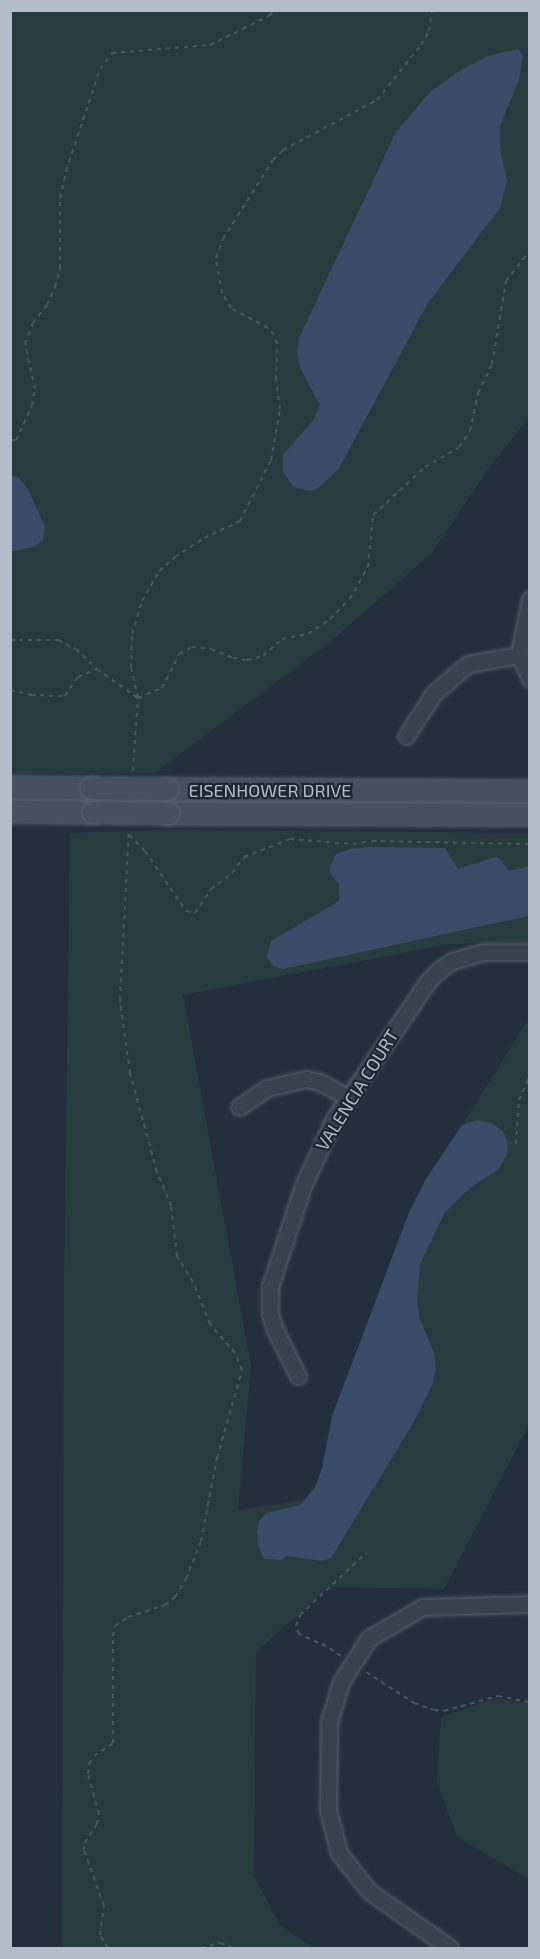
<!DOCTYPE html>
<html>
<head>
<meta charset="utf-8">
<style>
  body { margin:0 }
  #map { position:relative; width:540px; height:1959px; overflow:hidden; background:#242f3e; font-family:"Exo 2",sans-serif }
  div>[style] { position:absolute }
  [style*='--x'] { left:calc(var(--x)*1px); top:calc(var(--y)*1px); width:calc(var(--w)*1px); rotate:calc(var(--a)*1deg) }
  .green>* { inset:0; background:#263c3f }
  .water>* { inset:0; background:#394c67 }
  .path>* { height:2px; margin-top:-1px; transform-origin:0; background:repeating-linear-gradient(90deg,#44595c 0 4.5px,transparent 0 9px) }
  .roads { filter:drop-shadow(0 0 2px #565f6c) drop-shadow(0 0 2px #565f6c) }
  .minor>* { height:15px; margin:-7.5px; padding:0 7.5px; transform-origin:7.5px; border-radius:7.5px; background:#38414e }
  .secondary>* { height:21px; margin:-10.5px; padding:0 10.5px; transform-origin:10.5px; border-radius:10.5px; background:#465061 }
  .bridges { filter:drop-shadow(0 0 2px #565f6c) drop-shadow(0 0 2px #565f6c) }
  .secondary-bridge>* { height:21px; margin:-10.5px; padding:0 10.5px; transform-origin:10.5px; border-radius:10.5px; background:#465061 }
  span { translate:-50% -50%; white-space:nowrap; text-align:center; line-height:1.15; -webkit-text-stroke:4.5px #1d2633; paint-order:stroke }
  .street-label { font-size:18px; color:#b4bcc9 }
  .frame { position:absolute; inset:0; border:12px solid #b4bcc9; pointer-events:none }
</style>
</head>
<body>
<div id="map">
  <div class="green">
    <div style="clip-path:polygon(11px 11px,529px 11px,529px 418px,491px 465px,432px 553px,330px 642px,155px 773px,11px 773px)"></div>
    <div style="clip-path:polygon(161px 830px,529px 833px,529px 942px,450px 944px,183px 995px,251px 1366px,238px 1510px,315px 1498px,346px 1379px,430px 1177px,529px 1018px,529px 1425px,444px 1589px,329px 1587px,256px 1652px,254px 1875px,280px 1925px,313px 1948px,62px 1948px,64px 1277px,70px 833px)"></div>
    <div style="clip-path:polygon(496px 1698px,529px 1703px,529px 1879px,457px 1837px,437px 1782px,441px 1717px)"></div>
  </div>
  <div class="water">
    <div style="clip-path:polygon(518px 49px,523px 55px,519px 80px,500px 126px,500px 148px,507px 181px,500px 208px,428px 303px,338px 470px,317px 489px,310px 491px,293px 487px,283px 471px,283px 455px,314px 419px,320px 405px,300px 368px,297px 352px,299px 338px,396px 132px,430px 92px,461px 70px,488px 56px)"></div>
    <div style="clip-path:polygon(11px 475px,19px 478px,28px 489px,45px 527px,43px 540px,36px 546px,11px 552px)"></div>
    <div style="clip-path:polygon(369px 847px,445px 848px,458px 869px,495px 857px,500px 859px,509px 871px,529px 866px,529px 916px,283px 969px,273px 966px,267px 957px,271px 941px,339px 901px,339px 884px,330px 873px,330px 866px,336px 854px,350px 849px)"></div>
    <div style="clip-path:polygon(477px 1120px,491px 1123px,503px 1131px,508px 1144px,507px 1154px,499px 1169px,470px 1188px,445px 1212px,420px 1264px,417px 1301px,420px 1319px,434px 1353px,436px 1369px,433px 1383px,415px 1420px,331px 1558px,322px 1561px,287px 1556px,281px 1560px,264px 1559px,258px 1546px,257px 1531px,259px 1521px,267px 1513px,300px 1505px,315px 1487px,322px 1469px,332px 1416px,410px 1210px,426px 1179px,462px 1125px)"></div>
  </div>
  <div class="path">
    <div style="--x:10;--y:440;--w:6;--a:0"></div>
    <div style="--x:16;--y:440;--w:38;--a:-65"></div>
    <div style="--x:32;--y:405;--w:16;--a:-79"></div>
    <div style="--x:35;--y:389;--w:46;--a:-102.5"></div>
    <div style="--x:25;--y:344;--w:22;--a:-69"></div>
    <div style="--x:33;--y:323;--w:23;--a:-52"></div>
    <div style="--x:47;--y:305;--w:20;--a:-66"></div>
    <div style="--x:55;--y:287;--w:19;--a:-74"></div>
    <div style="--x:60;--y:269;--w:71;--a:-90"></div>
    <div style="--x:60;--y:198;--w:28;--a:-77"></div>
    <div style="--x:66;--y:171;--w:108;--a:-71.6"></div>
    <div style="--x:100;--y:69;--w:20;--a:-53"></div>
    <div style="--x:112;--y:53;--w:98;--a:-4.7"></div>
    <div style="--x:210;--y:45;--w:66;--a:-26.2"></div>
    <div style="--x:269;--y:16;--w:8;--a:-45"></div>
    <div style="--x:10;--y:640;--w:48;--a:0"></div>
    <div style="--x:58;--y:640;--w:20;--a:27"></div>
    <div style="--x:76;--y:649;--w:29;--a:44"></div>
    <div style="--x:97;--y:669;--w:50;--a:35.3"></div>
    <div style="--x:138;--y:698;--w:26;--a:-23"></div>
    <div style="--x:162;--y:688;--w:38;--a:-63"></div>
    <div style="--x:179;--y:654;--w:15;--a:-28"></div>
    <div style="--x:192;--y:647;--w:19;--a:6"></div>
    <div style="--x:211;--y:649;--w:24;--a:22"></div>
    <div style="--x:233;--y:658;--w:14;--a:8"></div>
    <div style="--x:247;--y:660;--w:16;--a:-14"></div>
    <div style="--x:263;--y:656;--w:25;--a:-42"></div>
    <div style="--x:282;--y:639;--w:26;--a:-11"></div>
    <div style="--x:308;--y:634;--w:27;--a:-34"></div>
    <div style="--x:330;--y:619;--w:28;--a:-45"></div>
    <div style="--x:350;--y:599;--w:37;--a:-61"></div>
    <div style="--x:368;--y:567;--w:52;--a:-84.5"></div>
    <div style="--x:373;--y:515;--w:71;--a:-42.7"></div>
    <div style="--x:425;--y:467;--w:39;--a:-30"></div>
    <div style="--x:459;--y:447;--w:19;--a:-55"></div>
    <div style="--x:470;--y:431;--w:39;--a:-78"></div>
    <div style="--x:478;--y:393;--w:32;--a:-64"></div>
    <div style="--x:492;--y:364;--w:84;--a:-80.4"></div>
    <div style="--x:506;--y:281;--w:39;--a:-52"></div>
    <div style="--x:10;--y:690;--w:22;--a:13"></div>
    <div style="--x:31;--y:695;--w:34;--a:2"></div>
    <div style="--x:65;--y:696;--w:23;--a:-56"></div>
    <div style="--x:78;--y:677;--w:21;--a:-23"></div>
    <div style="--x:133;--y:771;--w:73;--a:-86.1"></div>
    <div style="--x:138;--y:698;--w:31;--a:-103"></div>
    <div style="--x:131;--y:668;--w:34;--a:-88"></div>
    <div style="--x:132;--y:634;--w:34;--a:-73"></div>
    <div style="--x:142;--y:601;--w:34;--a:-60"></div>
    <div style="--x:159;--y:571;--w:21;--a:-41"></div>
    <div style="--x:175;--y:557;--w:35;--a:-33"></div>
    <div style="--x:204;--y:538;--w:40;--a:-25"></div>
    <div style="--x:240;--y:521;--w:68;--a:-63.1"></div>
    <div style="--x:271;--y:460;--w:52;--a:-80"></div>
    <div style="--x:280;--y:409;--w:29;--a:-98"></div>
    <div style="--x:276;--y:380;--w:36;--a:-88"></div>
    <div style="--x:277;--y:344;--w:9;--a:-108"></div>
    <div style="--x:274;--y:335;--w:9;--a:-131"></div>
    <div style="--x:268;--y:328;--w:42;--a:-151.6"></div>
    <div style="--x:231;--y:308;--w:17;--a:-121"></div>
    <div style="--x:222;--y:293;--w:36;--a:-100"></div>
    <div style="--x:216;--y:258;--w:20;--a:-70"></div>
    <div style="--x:223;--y:239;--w:93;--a:-57.7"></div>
    <div style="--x:273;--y:160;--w:14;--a:-45"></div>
    <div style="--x:283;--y:150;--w:106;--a:-28"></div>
    <div style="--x:377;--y:100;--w:70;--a:-51.3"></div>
    <div style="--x:421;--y:45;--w:16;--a:-60"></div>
    <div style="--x:429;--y:31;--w:21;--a:-82"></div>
    <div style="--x:129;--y:835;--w:23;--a:45"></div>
    <div style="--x:145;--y:851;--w:73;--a:55.7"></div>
    <div style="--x:186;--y:911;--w:9;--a:13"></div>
    <div style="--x:195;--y:913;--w:29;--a:-56"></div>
    <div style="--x:211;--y:889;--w:26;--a:-37"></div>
    <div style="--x:232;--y:873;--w:20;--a:-53"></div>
    <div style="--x:244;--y:857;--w:49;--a:-21.4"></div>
    <div style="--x:290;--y:839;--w:63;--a:4.5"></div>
    <div style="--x:353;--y:844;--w:19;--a:-9"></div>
    <div style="--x:372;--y:841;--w:158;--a:1.1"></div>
    <div style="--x:516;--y:1144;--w:44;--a:-86.1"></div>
    <div style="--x:519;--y:1100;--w:27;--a:-66"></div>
    <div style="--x:341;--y:1656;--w:18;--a:-146"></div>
    <div style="--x:326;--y:1646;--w:30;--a:-156"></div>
    <div style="--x:299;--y:1634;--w:9;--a:-111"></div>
    <div style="--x:296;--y:1626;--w:12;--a:-70"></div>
    <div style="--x:300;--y:1615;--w:91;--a:-43.2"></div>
    <div style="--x:366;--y:1672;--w:57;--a:32.9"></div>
    <div style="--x:414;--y:1703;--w:21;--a:19"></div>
    <div style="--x:434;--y:1710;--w:10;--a:6"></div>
    <div style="--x:444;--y:1711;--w:56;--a:-15.5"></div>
    <div style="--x:498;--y:1696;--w:33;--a:11"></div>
    <div style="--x:108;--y:1948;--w:15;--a:-122"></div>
    <div style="--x:100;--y:1935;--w:29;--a:-82"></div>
    <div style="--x:104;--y:1906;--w:59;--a:-109.7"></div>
    <div style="--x:84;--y:1850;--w:7;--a:-82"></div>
    <div style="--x:85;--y:1843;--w:22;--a:-58"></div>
    <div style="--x:97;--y:1824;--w:10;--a:-79"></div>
    <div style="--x:99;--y:1814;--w:41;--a:-105.4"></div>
    <div style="--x:88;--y:1774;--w:10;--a:-84"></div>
    <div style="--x:89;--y:1764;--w:9;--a:-58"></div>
    <div style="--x:94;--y:1756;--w:23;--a:-34"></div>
    <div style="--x:113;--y:1743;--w:107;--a:-90"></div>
    <div style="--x:113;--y:1636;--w:10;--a:-79"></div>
    <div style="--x:115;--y:1626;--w:16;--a:-35"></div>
    <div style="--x:128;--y:1617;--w:39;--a:-18"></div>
    <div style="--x:165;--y:1605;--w:13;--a:-39"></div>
    <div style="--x:175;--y:1597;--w:21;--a:-59"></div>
    <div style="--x:186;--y:1579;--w:41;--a:-68.5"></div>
    <div style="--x:201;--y:1541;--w:85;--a:-79.1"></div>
    <div style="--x:217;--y:1458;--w:91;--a:-74.1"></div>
    <div style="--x:242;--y:1370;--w:18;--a:-112"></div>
    <div style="--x:235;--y:1353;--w:38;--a:-131"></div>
    <div style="--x:210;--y:1324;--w:45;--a:-112"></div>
    <div style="--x:193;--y:1282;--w:31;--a:-122"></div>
    <div style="--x:177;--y:1256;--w:50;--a:-96.8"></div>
    <div style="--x:171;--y:1206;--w:37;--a:-112"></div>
    <div style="--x:157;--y:1172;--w:103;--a:-105.3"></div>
    <div style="--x:130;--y:1073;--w:74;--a:-97.8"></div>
    <div style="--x:120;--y:1000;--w:169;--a:-87"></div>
    <div style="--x:201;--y:1948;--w:20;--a:-15"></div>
    <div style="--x:220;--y:1943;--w:14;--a:21"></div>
  </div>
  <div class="roads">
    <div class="minor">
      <div style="--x:519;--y:655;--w:57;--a:-78.9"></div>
      <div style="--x:519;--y:655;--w:26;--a:65"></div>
      <div style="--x:406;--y:736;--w:51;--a:-56.9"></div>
      <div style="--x:434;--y:693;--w:45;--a:-40.5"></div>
      <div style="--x:468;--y:664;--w:52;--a:-10"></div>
      <div style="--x:239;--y:1107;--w:34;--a:-34"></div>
      <div style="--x:267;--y:1088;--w:40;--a:-13"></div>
      <div style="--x:306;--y:1079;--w:14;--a:12"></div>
      <div style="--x:320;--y:1082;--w:33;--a:29"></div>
      <div style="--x:298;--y:1376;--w:51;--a:-116.6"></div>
      <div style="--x:275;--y:1330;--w:17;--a:-107"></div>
      <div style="--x:270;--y:1314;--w:27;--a:-90"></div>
      <div style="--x:270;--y:1287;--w:106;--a:-71.9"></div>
      <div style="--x:303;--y:1186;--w:74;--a:-65.2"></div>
      <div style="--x:334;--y:1119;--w:167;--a:-55.7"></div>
      <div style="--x:428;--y:981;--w:16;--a:-45"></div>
      <div style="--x:439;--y:970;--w:16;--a:-35"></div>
      <div style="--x:452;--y:961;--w:33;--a:-16"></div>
      <div style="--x:484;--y:952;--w:46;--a:0"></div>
      <div style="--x:450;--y:1948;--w:99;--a:-144.9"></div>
      <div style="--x:369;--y:1891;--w:48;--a:-128.3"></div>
      <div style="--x:339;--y:1853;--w:44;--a:-104.3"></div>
      <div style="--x:328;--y:1810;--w:88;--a:-89.3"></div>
      <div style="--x:329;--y:1722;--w:42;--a:-73.3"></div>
      <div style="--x:341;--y:1682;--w:52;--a:-57.5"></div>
      <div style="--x:369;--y:1638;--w:62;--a:-29.9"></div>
      <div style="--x:423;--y:1607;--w:107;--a:-1.6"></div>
    </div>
    <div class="secondary">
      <div style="--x:10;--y:787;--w:81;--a:0.7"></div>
      <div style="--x:167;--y:789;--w:363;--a:0.3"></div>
      <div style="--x:10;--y:811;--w:83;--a:0.7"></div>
      <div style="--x:168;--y:813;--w:362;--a:0.2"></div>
    </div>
  </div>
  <div class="bridges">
    <div class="secondary-bridge">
      <div style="--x:91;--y:788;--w:76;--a:0.8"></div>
      <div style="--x:93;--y:812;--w:75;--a:0.8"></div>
    </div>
  </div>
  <div class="street-label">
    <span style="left:270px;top:790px">EISENHOWER DRIVE</span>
    <span style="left:357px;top:1090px;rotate:-58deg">VALENCIA COURT</span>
  </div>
  <div class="frame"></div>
</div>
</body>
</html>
